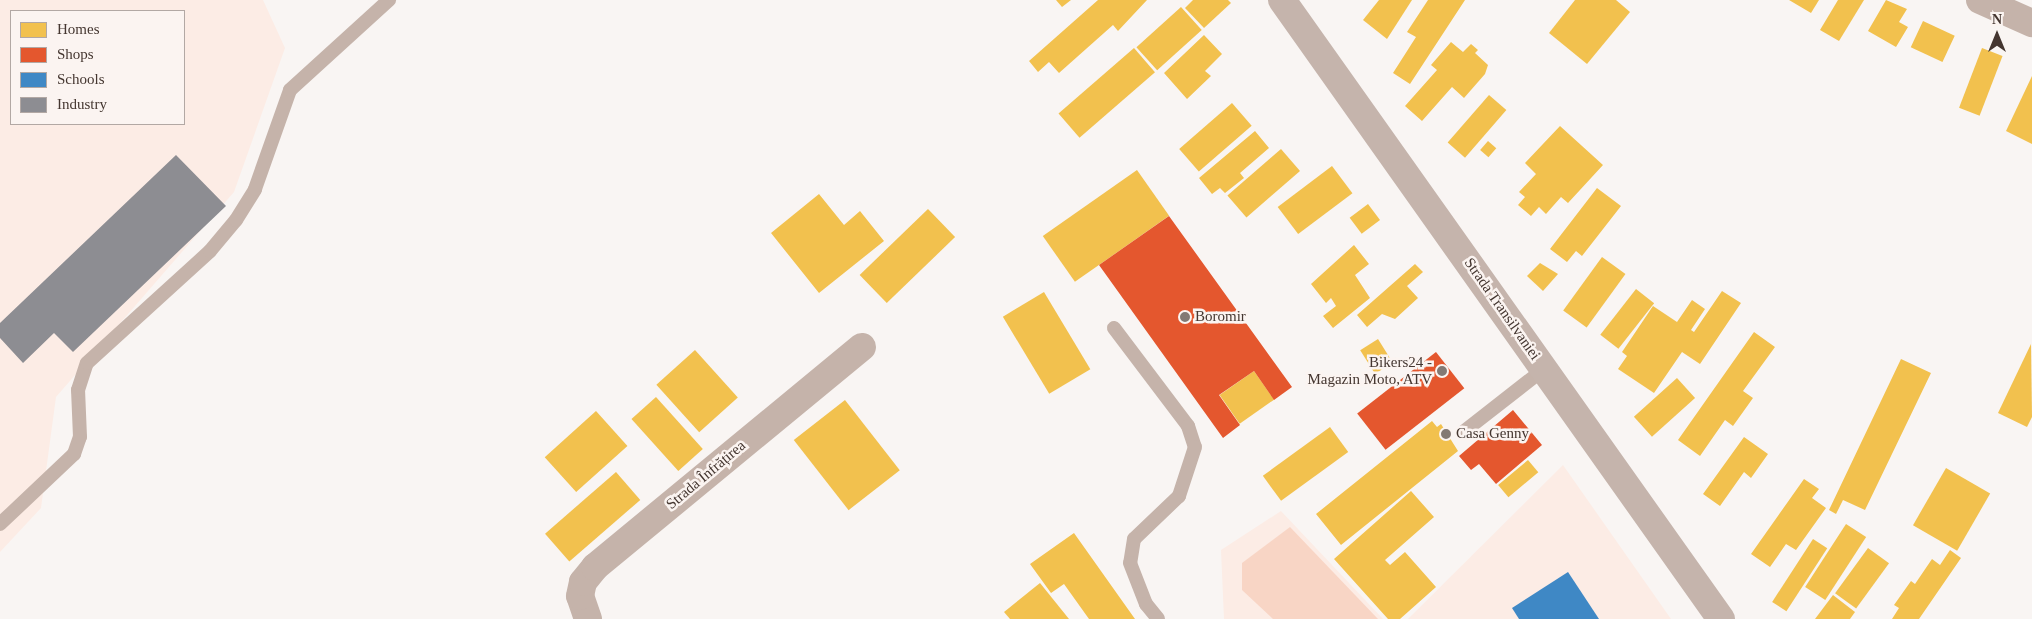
<!DOCTYPE html>
<html>
<head>
<meta charset="utf-8">
<style>
  body { margin:0 }
  #map { position:relative; width:2032px; height:619px; overflow:hidden; background:#f9f5f3; font-family:"Times New Roman",serif }
  div>[style] { position:absolute }
  [style*='--x'] { left:calc(var(--x)*1px); top:calc(var(--y)*1px); width:calc(var(--w)*1px); rotate:calc(var(--a)*1deg) }
  .built>* { inset:0; background:#fcece5 }
  .green>* { inset:0; background:#f8d5c5 }
  .homes>* { inset:0; background:#f2c14e; transform-origin:0 0 }
  .shops>* { inset:0; background:#e4572e; transform-origin:0 0 }
  .schools>* { inset:0; background:#3f88c5 }
  .industry>* { inset:0; background:#8d8d92 }
  .service>* { height:14px; margin:-7px; padding:0 7px; transform-origin:7px; border-radius:7px; background:#c5b3aa }
  .minor>* { height:28px; margin:-14px; padding:0 14px; transform-origin:14px; border-radius:14px; background:#c5b3aa }
  .primary>* { height:28px; margin:-14px; padding:0 14px; transform-origin:14px; border-radius:14px; background:#c5b4ac }
  .dots>* { width:14px; height:14px; translate:-50% -50%; box-sizing:border-box; border:2px solid #fbf4f1; border-radius:50% }
  span { translate:-50% -50%; white-space:nowrap; text-align:center; line-height:1.15; -webkit-text-stroke:5px #fbf4f1; paint-order:stroke }
  .street-label { font-size:15px; color:#443630 }
  .poi-label { font-size:15px; color:#443630 }
  .left { translate:0 -50%; text-align:left }
  .right { translate:-100% -50%; text-align:right }
  .legend { position:absolute; left:10px; top:10px; width:175px; height:115px; box-sizing:border-box; background:#fbf4f1; border:1px solid #b2a8a4; margin:0; padding:6px 9px; list-style:none; font-size:15px; color:#443630 }
  .legend li { display:flex; align-items:center; gap:10px; height:25px }
  .legend b { width:25px; border:1px solid #b2a8a4 }
  .north { position:absolute; left:1972px; top:10px; width:50px; height:50px; -webkit-text-stroke:4px #fbf4f1; paint-order:stroke; rotate:0deg; font-size:14px; font-weight:700; line-height:20px; text-align:center; color:#443630 }
  .north::after { content:''; display:block; margin:auto; width:18px; height:22px; background:#443630; clip-path:polygon(50% 0,100% 100%,50% 72%,0 100%) }
</style>
</head>
<body>
<div id="map">
  <div class="built">
    <div style="clip-path:polygon(evenodd,0 0,263px 0,285px 48px,234px 192px,56px 397px,41px 508px,0 552px,0 0,11px 11px,184px 11px,184px 124px,11px 124px,11px 11px)"></div>
    <div style="clip-path:polygon(1563px 465px,1671px 619px,1408px 619px)"></div>
    <div style="clip-path:polygon(1281px 511px,1383px 619px,1224px 619px,1221px 550px)"></div>
  </div>
  <div class="green">
    <div style="clip-path:polygon(1290px 527px,1378px 619px,1273px 619px,1242px 590px,1242px 563px)"></div>
  </div>
  <div class="homes">
    <div style="clip-path:polygon(1056px 0,1071px 0,1062px 7px)"></div>
    <div style="clip-path:polygon(1098px 0,1147px 0,1118px 31px,1113px 25px,1059px 73px,1049px 62px,1038px 72px,1029px 61px)"></div>
    <div style="clip-path:polygon(1193px 0,1228px 0,1231px 3px,1204px 28px,1185px 8px)"></div>
    <div style="clip-path:polygon(1379px 0,1412px 0,1387px 39px,1363px 20px)"></div>
    <div style="clip-path:polygon(1428px 0,1465px 0,1410px 84px,1393px 73px,1416px 37px,1407px 32px)"></div>
    <div style="clip-path:polygon(1575px 0,1616px 0,1630px 12px,1587px 64px,1549px 33px)"></div>
    <div style="clip-path:polygon(1789px 0,1819px 0,1811px 13px)"></div>
    <div style="clip-path:polygon(1838px 0,1864px 0,1839px 41px,1820px 30px)"></div>
    <div style="clip-path:polygon(1886px 0,1907px 9px,1899px 22px,1908px 27px,1896px 47px,1868px 31px)"></div>
    <div style="left:1181px;top:7px;width:31px;height:60px;rotate:48deg"></div>
    <div style="left:1923px;top:21px;width:35px;height:29px;rotate:25deg"></div>
    <div style="clip-path:polygon(1204px 35px,1222px 54px,1205px 71px,1211px 76px,1187px 99px,1164px 73px)"></div>
    <div style="clip-path:polygon(1451px 42px,1463px 52px,1471px 44px,1478px 50px,1475px 53px,1488px 65px,1485px 74px,1464px 98px,1452px 87px,1422px 121px,1405px 106px,1437px 70px,1431px 65px)"></div>
    <div style="left:1134px;top:48px;width:32px;height:100px;rotate:49deg"></div>
    <div style="left:1982px;top:48px;width:22px;height:64px;rotate:21deg"></div>
    <div style="clip-path:polygon(2032px 76px,2032px 144px,2006px 131px)"></div>
    <div style="left:1489px;top:95px;width:23px;height:63px;rotate:41deg"></div>
    <div style="left:1232px;top:103px;width:30px;height:70px;rotate:49deg"></div>
    <div style="clip-path:polygon(1560px 126px,1603px 165px,1568px 203px,1561px 197px,1546px 214px,1539px 207px,1531px 216px,1518px 205px,1525px 197px,1519px 192px,1536px 174px,1525px 163px)"></div>
    <div style="clip-path:polygon(1255px 131px,1269px 148px,1240px 173px,1244px 178px,1225px 193px,1220px 188px,1212px 194px,1199px 178px)"></div>
    <div style="left:1488px;top:141px;width:11px;height:12px;rotate:41deg"></div>
    <div style="left:1281px;top:149px;width:29px;height:71px;rotate:49deg"></div>
    <div style="left:1332px;top:166px;width:34px;height:68px;rotate:53deg"></div>
    <div style="left:1137px;top:170px;width:56px;height:115px;rotate:55deg"></div>
    <div style="clip-path:polygon(1597px 188px,1621px 206px,1582px 256px,1576px 251px,1567px 262px,1550px 249px)"></div>
    <div style="clip-path:polygon(819px 194px,844px 225px,860px 211px,884px 241px,819px 293px,771px 233px)"></div>
    <div style="left:1368px;top:204px;width:20px;height:23px;rotate:53deg"></div>
    <div style="left:928px;top:209px;width:39px;height:95px;rotate:46deg"></div>
    <div style="clip-path:polygon(1354px 245px,1369px 264px,1355px 275px,1370px 298px,1333px 328px,1323px 316px,1336px 306px,1331px 298px,1326px 303px,1311px 284px)"></div>
    <div style="left:1602px;top:257px;width:29px;height:66px;rotate:36deg"></div>
    <div style="clip-path:polygon(1540px 263px,1558px 274px,1543px 291px,1527px 276px)"></div>
    <div style="clip-path:polygon(1415px 264px,1423px 272px,1407px 286px,1418px 298px,1395px 319px,1382px 314px,1367px 327px,1357px 315px)"></div>
    <div style="left:1636px;top:289px;width:23px;height:58px;rotate:38deg"></div>
    <div style="clip-path:polygon(1722px 291px,1741px 303px,1700px 364px,1682px 352px,1654px 393px,1618px 369px,1627px 356px,1622px 352px,1653px 306px,1677px 322px,1692px 300px,1705px 309px,1691px 330px,1694px 332px)"></div>
    <div style="left:1044px;top:292px;width:90px;height:48px;rotate:59deg"></div>
    <div style="clip-path:polygon(1754px 332px,1775px 347px,1743px 391px,1753px 398px,1733px 426px,1725px 420px,1700px 456px,1678px 440px)"></div>
    <div style="left:1378px;top:339px;width:28px;height:21px;rotate:58deg"></div>
    <div style="clip-path:polygon(2031px 344px,2032px 417px,2027px 427px,1998px 413px)"></div>
    <div style="left:695px;top:350px;width:64px;height:52px;rotate:48deg"></div>
    <div style="clip-path:polygon(1901px 359px,1931px 373px,1865px 510px,1843px 500px,1836px 514px,1829px 510px)"></div>
    <div style="left:1254px;top:371px;width:35px;height:42px;rotate:55deg"></div>
    <div style="left:1677px;top:378px;width:27px;height:58px;rotate:48deg"></div>
    <div style="left:656px;top:397px;width:70px;height:33px;rotate:48deg"></div>
    <div style="left:845px;top:400px;width:89px;height:65px;rotate:52deg"></div>
    <div style="left:596px;top:411px;width:47px;height:69px;rotate:48deg"></div>
    <div style="clip-path:polygon(1432px 421px,1437px 427px,1441px 424px,1458px 451px,1341px 545px,1316px 514px)"></div>
    <div style="left:1330px;top:427px;width:31px;height:83px;rotate:54deg"></div>
    <div style="clip-path:polygon(1744px 437px,1768px 454px,1751px 478px,1744px 472px,1720px 506px,1703px 494px)"></div>
    <div style="left:1528px;top:460px;width:16px;height:39px;rotate:50deg"></div>
    <div style="left:1946px;top:468px;width:51px;height:66px;rotate:30deg"></div>
    <div style="left:616px;top:472px;width:37px;height:94px;rotate:49deg"></div>
    <div style="clip-path:polygon(1804px 479px,1819px 489px,1812px 498px,1826px 508px,1796px 550px,1786px 544px,1770px 567px,1751px 554px)"></div>
    <div style="clip-path:polygon(1411px 491px,1434px 517px,1385px 560px,1390px 565px,1405px 552px,1436px 587px,1400px 619px,1388px 619px,1334px 559px)"></div>
    <div style="left:1846px;top:524px;width:24px;height:75px;rotate:33deg"></div>
    <div style="clip-path:polygon(1074px 533px,1135px 619px,1089px 619px,1064px 584px,1051px 593px,1030px 564px)"></div>
    <div style="left:1813px;top:539px;width:17px;height:75px;rotate:33deg"></div>
    <div style="left:1868px;top:548px;width:26px;height:56px;rotate:36deg"></div>
    <div style="clip-path:polygon(1950px 550px,1961px 558px,1919px 619px,1892px 619px,1899px 608px,1894px 605px,1911px 581px,1915px 584px,1932px 559px,1940px 565px)"></div>
    <div style="clip-path:polygon(1040px 583px,1069px 619px,1010px 619px,1004px 612px)"></div>
    <div style="clip-path:polygon(1833px 595px,1855px 612px,1850px 619px,1815px 619px)"></div>
  </div>
  <div class="shops">
    <div style="clip-path:polygon(1169px 216px,1292px 387px,1274px 400px,1254px 371px,1219px 395px,1240px 425px,1223px 438px,1099px 265px)"></div>
    <div style="left:1436px;top:352px;width:46px;height:100px;rotate:52deg"></div>
    <div style="clip-path:polygon(1513px 410px,1542px 445px,1496px 484px,1479px 464px,1471px 470px,1459px 456px)"></div>
  </div>
  <div class="schools">
    <div style="clip-path:polygon(1568px 572px,1599px 619px,1519px 619px,1512px 608px)"></div>
  </div>
  <div class="industry">
    <div style="clip-path:polygon(176px 155px,226px 206px,73px 352px,54px 333px,23px 363px,0 338px,0 323px)"></div>
  </div>
  <div class="service">
    <div style="--x:1114;--y:328;--w:123;--a:52.9"></div>
    <div style="--x:1188;--y:426;--w:22;--a:72"></div>
    <div style="--x:1195;--y:447;--w:52;--a:108.1"></div>
    <div style="--x:1179;--y:496;--w:62;--a:136.3"></div>
    <div style="--x:1134;--y:539;--w:24;--a:99"></div>
    <div style="--x:1130;--y:563;--w:44;--a:68.7"></div>
    <div style="--x:1146;--y:604;--w:19;--a:51"></div>
    <div style="--x:1462;--y:433;--w:104;--a:-38"></div>
    <div style="--x:0;--y:524;--w:102;--a:-43.4"></div>
    <div style="--x:74;--y:454;--w:18;--a:-71"></div>
    <div style="--x:80;--y:437;--w:47;--a:-92.4"></div>
    <div style="--x:78;--y:390;--w:28;--a:-72"></div>
    <div style="--x:87;--y:363;--w:166;--a:-42.3"></div>
    <div style="--x:210;--y:251;--w:40;--a:-50"></div>
    <div style="--x:236;--y:220;--w:36;--a:-58"></div>
    <div style="--x:255;--y:189;--w:105;--a:-70.5"></div>
    <div style="--x:290;--y:90;--w:134;--a:-42.3"></div>
  </div>
  <div class="minor">
    <div style="--x:1980;--y:0;--w:57;--a:23.9"></div>
    <div style="--x:588;--y:619;--w:24;--a:-109"></div>
    <div style="--x:580;--y:596;--w:14;--a:-78"></div>
    <div style="--x:583;--y:582;--w:19;--a:-51"></div>
    <div style="--x:595;--y:567;--w:346;--a:-39.5"></div>
  </div>
  <div class="primary">
    <div style="--x:1282;--y:0;--w:759;--a:54.66"></div>
  </div>
  <div class="dots">
    <div style="left:1185px;top:317px;background:#837974"></div>
    <div style="left:1442px;top:371px;background:#837974"></div>
    <div style="left:1446px;top:434px;background:#837974"></div>
  </div>
  <div class="street-label">
    <span style="left:1502px;top:309px;rotate:55deg">Strada Transilvaniei</span>
    <span style="left:706px;top:475px;rotate:-40deg">Strada Înfrățirea</span>
  </div>
  <div class="poi-label">
    <span class="left" style="left:1195px;top:317px">Boromir</span>
    <span class="right" style="left:1432px;top:371px">Bikers24 -<br>Magazin Moto, ATV</span>
    <span class="left" style="left:1456px;top:434px">Casa Genny</span>
  </div>
  <ul class="legend">
  <li><b style="height:14px;background:#f2c14e"></b>Homes</li>
  <li><b style="height:14px;background:#e4572e"></b>Shops</li>
  <li><b style="height:14px;background:#3f88c5"></b>Schools</li>
  <li><b style="height:14px;background:#8d8d92"></b>Industry</li>
  </ul>
  <div class="north">N</div>
</div>
</body>
</html>
